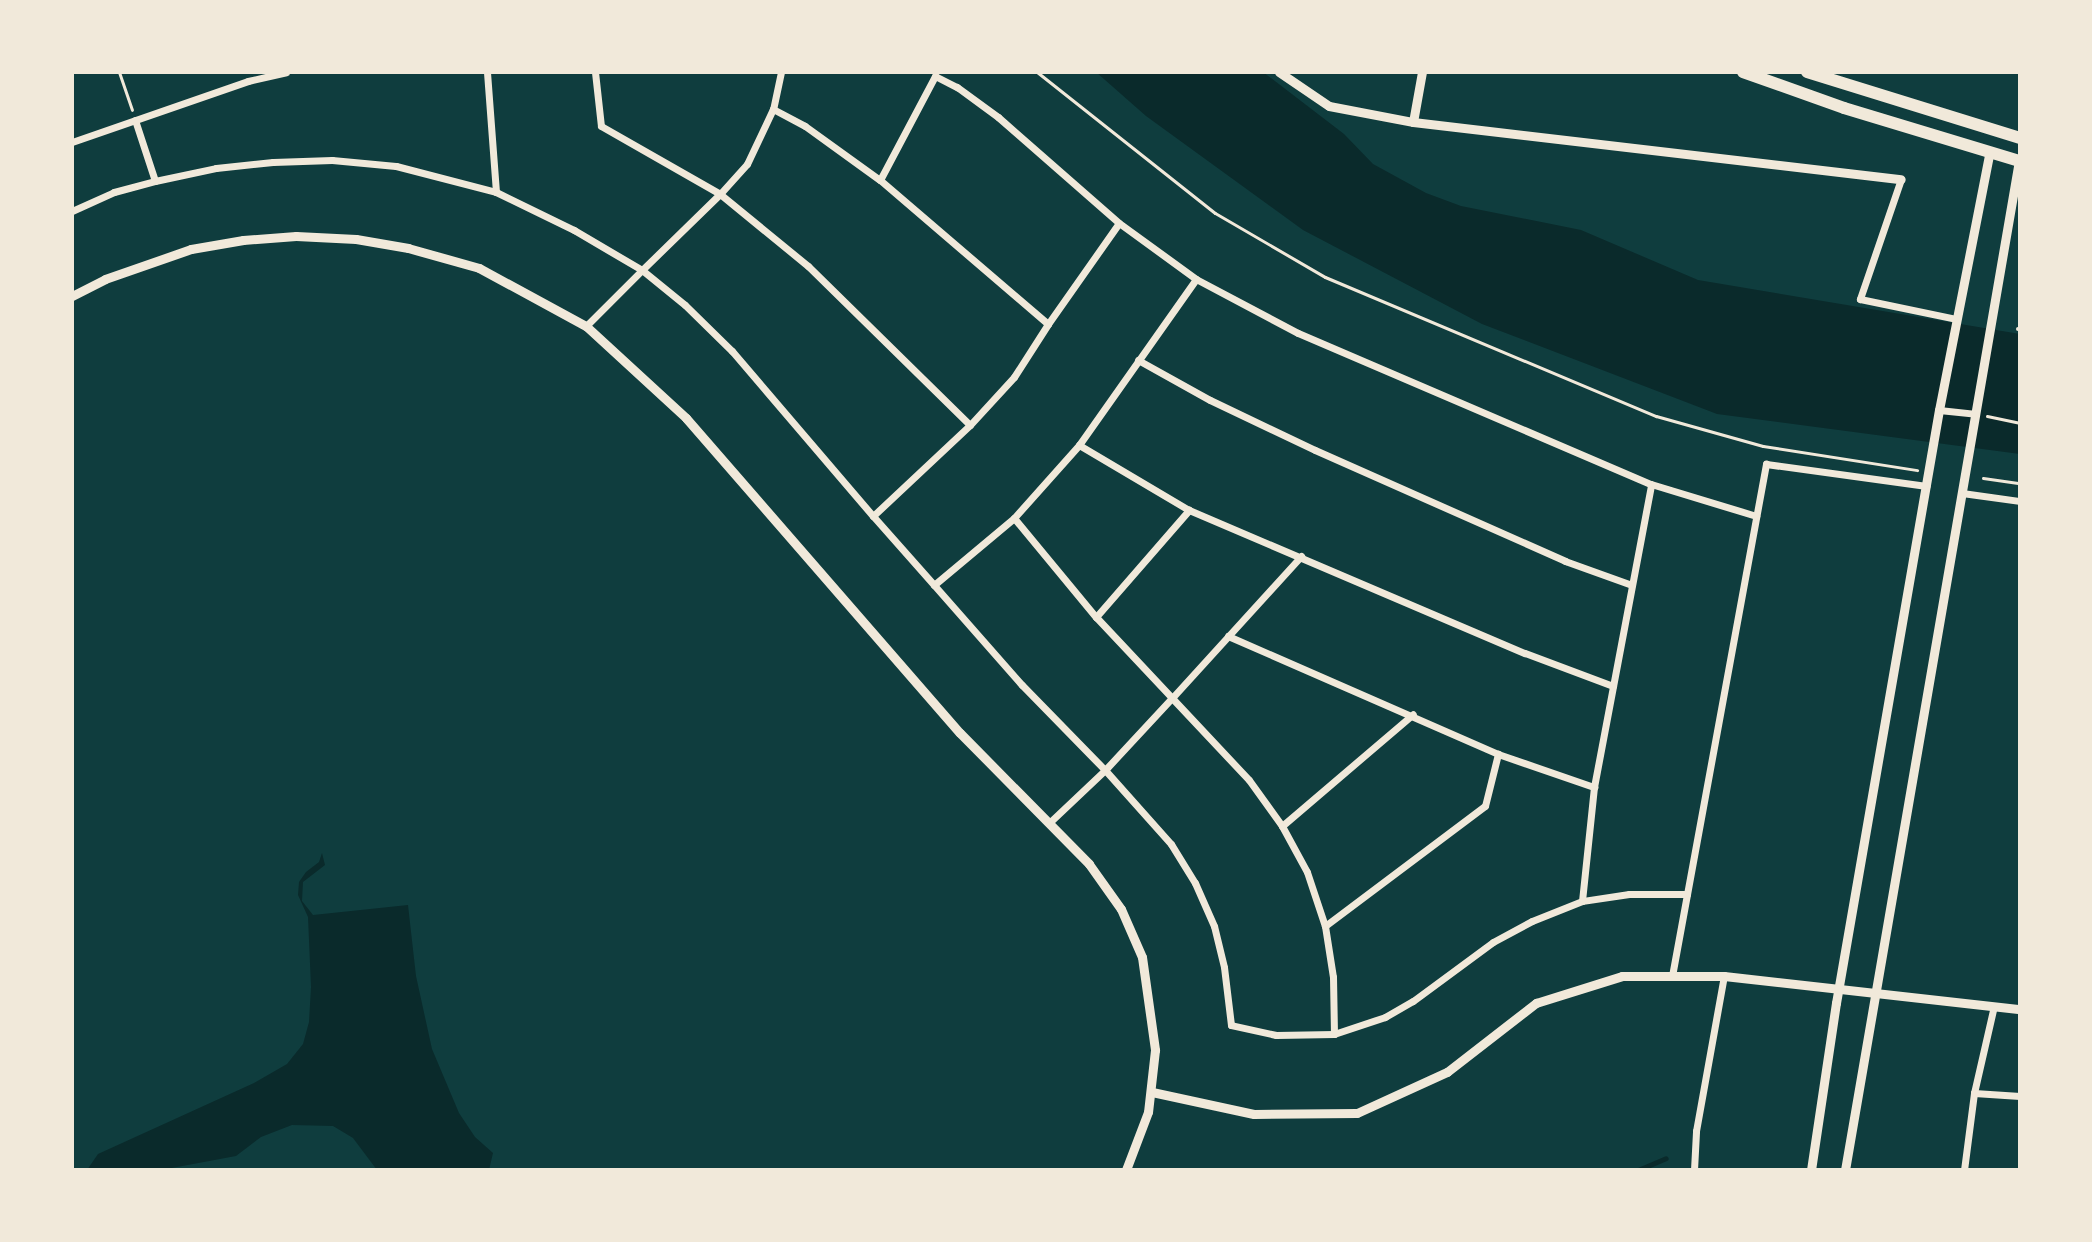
<!DOCTYPE html>
<html>
<head>
<meta charset="utf-8">
<style>
  body { margin:0 }
  #map { position:relative; width:2092px; height:1242px; overflow:hidden; background:#0f3d3e; font-family:"IBM Plex Serif",serif }
  div>[style] { position:absolute }
  [style*='--x'] { left:calc(var(--x)*1px); top:calc(var(--y)*1px); width:calc(var(--w)*1px); rotate:calc(var(--a)*1deg) }
  .water>* { inset:0; background:#0a2a2b }
  .stream>* { height:5px; margin:-2.5px; padding:0 2.5px; transform-origin:2.5px; border-radius:2.5px; background:#0a2a2b }
  .path>* { height:3px; margin:-1.5px; padding:0 1.5px; transform-origin:1.5px; border-radius:1.5px; background:#f1e9da }
  .service>* { height:4px; margin:-2px; padding:0 2px; transform-origin:2px; border-radius:2px; background:#f1e9da }
  .minor>* { height:7px; margin:-3.5px; padding:0 3.5px; transform-origin:3.5px; border-radius:3.5px; background:#f1e9da }
  .tertiary>* { height:9px; margin:-4.5px; padding:0 4.5px; transform-origin:4.5px; border-radius:4.5px; background:#f1e9da }
  .primary>* { height:12px; margin:-6px; padding:0 6px; transform-origin:6px; border-radius:6px; background:#f1e9da }
  span { translate:-50% -50%; white-space:nowrap; text-align:center; line-height:1.15; -webkit-text-stroke:8px #f1e9da; paint-order:stroke }
  .frame { position:absolute; inset:0; border:74px solid #f1e9da; pointer-events:none }
</style>
</head>
<body>
<div id="map">
  <div class="water">
    <div style="clip-path:polygon(1096px 72px,1263px 72px,1344px 134px,1373px 164px,1426px 193px,1461px 206px,1581px 230px,1698px 280px,2020px 334px,2020px 454px,1717px 414px,1482px 324px,1303px 230px,1146px 116px)"></div>
    <div style="clip-path:polygon(322px 853px,325px 865px,303px 882px,302px 901px,313px 915px,408px 905px,416px 976px,432px 1049px,459px 1113px,475px 1137px,493px 1153px,489px 1170px,377px 1170px,353px 1138px,333px 1126px,292px 1125px,261px 1137px,236px 1156px,161px 1170px,87px 1170px,98px 1154px,254px 1083px,287px 1064px,303px 1044px,309px 1022px,311px 987px,308px 917px,298px 895px,299px 882px,306px 872px,319px 862px)"></div>
  </div>
  <div class="stream">
    <div style="--x:1638;--y:1170;--w:30;--a:-23"></div>
  </div>
  <div class="path">
    <div style="--x:72;--y:72;--w:1;--a:0"></div>
    <div style="--x:119;--y:72;--w:40;--a:71.1"></div>
    <div style="--x:1037;--y:72;--w:227;--a:38.4"></div>
    <div style="--x:1215;--y:213;--w:127;--a:30.2"></div>
    <div style="--x:1325;--y:277;--w:359;--a:22.8"></div>
    <div style="--x:1656;--y:416;--w:111;--a:15.7"></div>
    <div style="--x:1763;--y:446;--w:156;--a:8.9"></div>
    <div style="--x:1987;--y:416;--w:34;--a:12"></div>
    <div style="--x:1983;--y:478;--w:37;--a:8"></div>
  </div>
  <div class="service">
    <div style="--x:2018;--y:329;--w:2;--a:0"></div>
  </div>
  <div class="minor">
    <div style="--x:595;--y:72;--w:54;--a:83.7"></div>
    <div style="--x:601;--y:126;--w:137;--a:29.7"></div>
    <div style="--x:720;--y:194;--w:40;--a:-48"></div>
    <div style="--x:747;--y:164;--w:61;--a:-64.7"></div>
    <div style="--x:781;--y:72;--w:38;--a:102"></div>
    <div style="--x:773;--y:109;--w:36;--a:28"></div>
    <div style="--x:805;--y:126;--w:92;--a:35.8"></div>
    <div style="--x:880;--y:180;--w:118;--a:-62.1"></div>
    <div style="--x:935;--y:76;--w:25;--a:27"></div>
    <div style="--x:957;--y:87;--w:51;--a:36.2"></div>
    <div style="--x:998;--y:117;--w:161;--a:41.2"></div>
    <div style="--x:1119;--y:223;--w:95;--a:36"></div>
    <div style="--x:1196;--y:279;--w:115;--a:27.9"></div>
    <div style="--x:1298;--y:333;--w:384;--a:23.2"></div>
    <div style="--x:135;--y:120;--w:64;--a:71.8"></div>
    <div style="--x:72;--y:142;--w:186;--a:-19.1"></div>
    <div style="--x:248;--y:81;--w:39;--a:-13"></div>
    <div style="--x:1901;--y:179;--w:127;--a:108.9"></div>
    <div style="--x:1860;--y:299;--w:99;--a:11.7"></div>
    <div style="--x:496;--y:192;--w:87;--a:26"></div>
    <div style="--x:574;--y:230;--w:79;--a:30.5"></div>
    <div style="--x:642;--y:270;--w:109;--a:-44.3"></div>
    <div style="--x:720;--y:194;--w:114;--a:39.3"></div>
    <div style="--x:808;--y:266;--w:227;--a:44.5"></div>
    <div style="--x:970;--y:425;--w:65;--a:-47.5"></div>
    <div style="--x:1014;--y:377;--w:63;--a:-57.3"></div>
    <div style="--x:1048;--y:324;--w:221;--a:-139.4"></div>
    <div style="--x:72;--y:211;--w:46;--a:-24.3"></div>
    <div style="--x:114;--y:192;--w:42;--a:-15"></div>
    <div style="--x:155;--y:181;--w:62;--a:-12"></div>
    <div style="--x:216;--y:168;--w:57;--a:-6"></div>
    <div style="--x:273;--y:162;--w:59;--a:-1.9"></div>
    <div style="--x:332;--y:160;--w:64;--a:5.4"></div>
    <div style="--x:396;--y:166;--w:103;--a:14.6"></div>
    <div style="--x:496;--y:192;--w:120;--a:-94.3"></div>
    <div style="--x:1048;--y:324;--w:123;--a:-54.9"></div>
    <div style="--x:586;--y:326;--w:79;--a:-45"></div>
    <div style="--x:642;--y:270;--w:55;--a:39.1"></div>
    <div style="--x:685;--y:305;--w:66;--a:44.4"></div>
    <div style="--x:732;--y:351;--w:217;--a:49.5"></div>
    <div style="--x:873;--y:516;--w:133;--a:-43.2"></div>
    <div style="--x:1138;--y:360;--w:82;--a:29.1"></div>
    <div style="--x:1210;--y:400;--w:116;--a:25.5"></div>
    <div style="--x:1315;--y:450;--w:274;--a:23.9"></div>
    <div style="--x:1565;--y:561;--w:71;--a:19.7"></div>
    <div style="--x:1939;--y:410;--w:37;--a:6"></div>
    <div style="--x:1079;--y:445;--w:128;--a:30.6"></div>
    <div style="--x:1189;--y:510;--w:365;--a:23.1"></div>
    <div style="--x:1525;--y:653;--w:94;--a:20.6"></div>
    <div style="--x:1962;--y:493;--w:59;--a:7.9"></div>
    <div style="--x:873;--y:516;--w:92;--a:48.5"></div>
    <div style="--x:934;--y:585;--w:104;--a:-39.9"></div>
    <div style="--x:1014;--y:518;--w:98;--a:-48.3"></div>
    <div style="--x:1079;--y:445;--w:203;--a:-54.8"></div>
    <div style="--x:1014;--y:518;--w:129;--a:50.4"></div>
    <div style="--x:1096;--y:617;--w:142;--a:-49"></div>
    <div style="--x:934;--y:585;--w:133;--a:48.7"></div>
    <div style="--x:1022;--y:685;--w:119;--a:45.7"></div>
    <div style="--x:1105;--y:770;--w:98;--a:-47.1"></div>
    <div style="--x:1172;--y:698;--w:112;--a:46.8"></div>
    <div style="--x:1249;--y:780;--w:57;--a:54.3"></div>
    <div style="--x:1282;--y:826;--w:52;--a:61.5"></div>
    <div style="--x:1307;--y:872;--w:57;--a:71.6"></div>
    <div style="--x:1325;--y:926;--w:52;--a:81.1"></div>
    <div style="--x:1333;--y:977;--w:57;--a:89"></div>
    <div style="--x:1334;--y:1034;--w:58;--a:179"></div>
    <div style="--x:1276;--y:1035;--w:46;--a:-167.5"></div>
    <div style="--x:1231;--y:1025;--w:58;--a:-96.9"></div>
    <div style="--x:1224;--y:967;--w:42;--a:-103.7"></div>
    <div style="--x:1214;--y:926;--w:47;--a:-113.8"></div>
    <div style="--x:1195;--y:883;--w:46;--a:-121.6"></div>
    <div style="--x:1171;--y:844;--w:99;--a:-131.7"></div>
    <div style="--x:1105;--y:770;--w:76;--a:136.6"></div>
    <div style="--x:1096;--y:617;--w:111;--a:46.8"></div>
    <div style="--x:1172;--y:698;--w:192;--a:-47.7"></div>
    <div style="--x:1228;--y:636;--w:295;--a:23.6"></div>
    <div style="--x:1498;--y:754;--w:102;--a:19"></div>
    <div style="--x:1282;--y:826;--w:172;--a:-40.5"></div>
    <div style="--x:1687;--y:894;--w:58;--a:180"></div>
    <div style="--x:1629;--y:894;--w:48;--a:171.5"></div>
    <div style="--x:1582;--y:901;--w:115;--a:-84"></div>
    <div style="--x:1594;--y:787;--w:308;--a:-79.3"></div>
    <div style="--x:1651;--y:484;--w:110;--a:16.9"></div>
    <div style="--x:1325;--y:926;--w:200;--a:-36.9"></div>
    <div style="--x:1485;--y:806;--w:54;--a:-76"></div>
    <div style="--x:1672;--y:976;--w:521;--a:-79.6"></div>
    <div style="--x:1766;--y:464;--w:162;--a:7.8"></div>
    <div style="--x:1334;--y:1034;--w:54;--a:-18.4"></div>
    <div style="--x:1385;--y:1017;--w:32;--a:-30"></div>
    <div style="--x:1413;--y:1001;--w:99;--a:-36.4"></div>
    <div style="--x:1493;--y:942;--w:44;--a:-28.3"></div>
    <div style="--x:1532;--y:921;--w:54;--a:-21.8"></div>
    <div style="--x:1974;--y:1093;--w:46;--a:3.7"></div>
    <div style="--x:1694;--y:1170;--w:39;--a:-87"></div>
    <div style="--x:1696;--y:1131;--w:158;--a:-79.8"></div>
    <div style="--x:1964;--y:1170;--w:78;--a:-82.6"></div>
    <div style="--x:1974;--y:1093;--w:89;--a:-77.1"></div>
  </div>
  <div class="tertiary">
    <div style="--x:1279;--y:72;--w:60;--a:34.2"></div>
    <div style="--x:1329;--y:106;--w:86;--a:10.8"></div>
    <div style="--x:1413;--y:122;--w:491;--a:6.7"></div>
    <div style="--x:1413;--y:122;--w:51;--a:-79.8"></div>
    <div style="--x:72;--y:296;--w:37;--a:-27"></div>
    <div style="--x:105;--y:279;--w:91;--a:-19.2"></div>
    <div style="--x:191;--y:249;--w:53;--a:-9.8"></div>
    <div style="--x:243;--y:240;--w:53;--a:-4.3"></div>
    <div style="--x:296;--y:236;--w:60;--a:2.9"></div>
    <div style="--x:356;--y:239;--w:53;--a:9.8"></div>
    <div style="--x:408;--y:248;--w:74;--a:15.7"></div>
    <div style="--x:479;--y:268;--w:122;--a:28.5"></div>
    <div style="--x:586;--y:326;--w:136;--a:42.6"></div>
    <div style="--x:686;--y:418;--w:417;--a:49"></div>
    <div style="--x:960;--y:733;--w:184;--a:45.4"></div>
    <div style="--x:1089;--y:864;--w:55;--a:54.6"></div>
    <div style="--x:1121;--y:909;--w:52;--a:66.4"></div>
    <div style="--x:1142;--y:957;--w:94;--a:82"></div>
    <div style="--x:1155;--y:1050;--w:62;--a:96.4"></div>
    <div style="--x:1148;--y:1112;--w:62;--a:110.8"></div>
    <div style="--x:1152;--y:1092;--w:104;--a:12.2"></div>
    <div style="--x:1254;--y:1114;--w:103;--a:-0.6"></div>
    <div style="--x:1357;--y:1113;--w:99;--a:-24.5"></div>
    <div style="--x:1447;--y:1072;--w:113;--a:-37.8"></div>
    <div style="--x:1536;--y:1003;--w:90;--a:-17.4"></div>
    <div style="--x:1622;--y:976;--w:102;--a:0"></div>
    <div style="--x:1724;--y:976;--w:298;--a:6.4"></div>
    <div style="--x:1811;--y:1170;--w:169;--a:-81.5"></div>
    <div style="--x:1836;--y:1003;--w:602;--a:-80.15"></div>
    <div style="--x:1939;--y:410;--w:264;--a:-78.9"></div>
    <div style="--x:1845;--y:1170;--w:1024;--a:-80.22"></div>
  </div>
  <div class="primary">
    <div style="--x:1743;--y:72;--w:107;--a:19.6"></div>
    <div style="--x:1844;--y:108;--w:184;--a:16.8"></div>
    <div style="--x:1807;--y:72;--w:223;--a:17.2"></div>
  </div>
  <div class="frame"></div>
</div>
</body>
</html>
